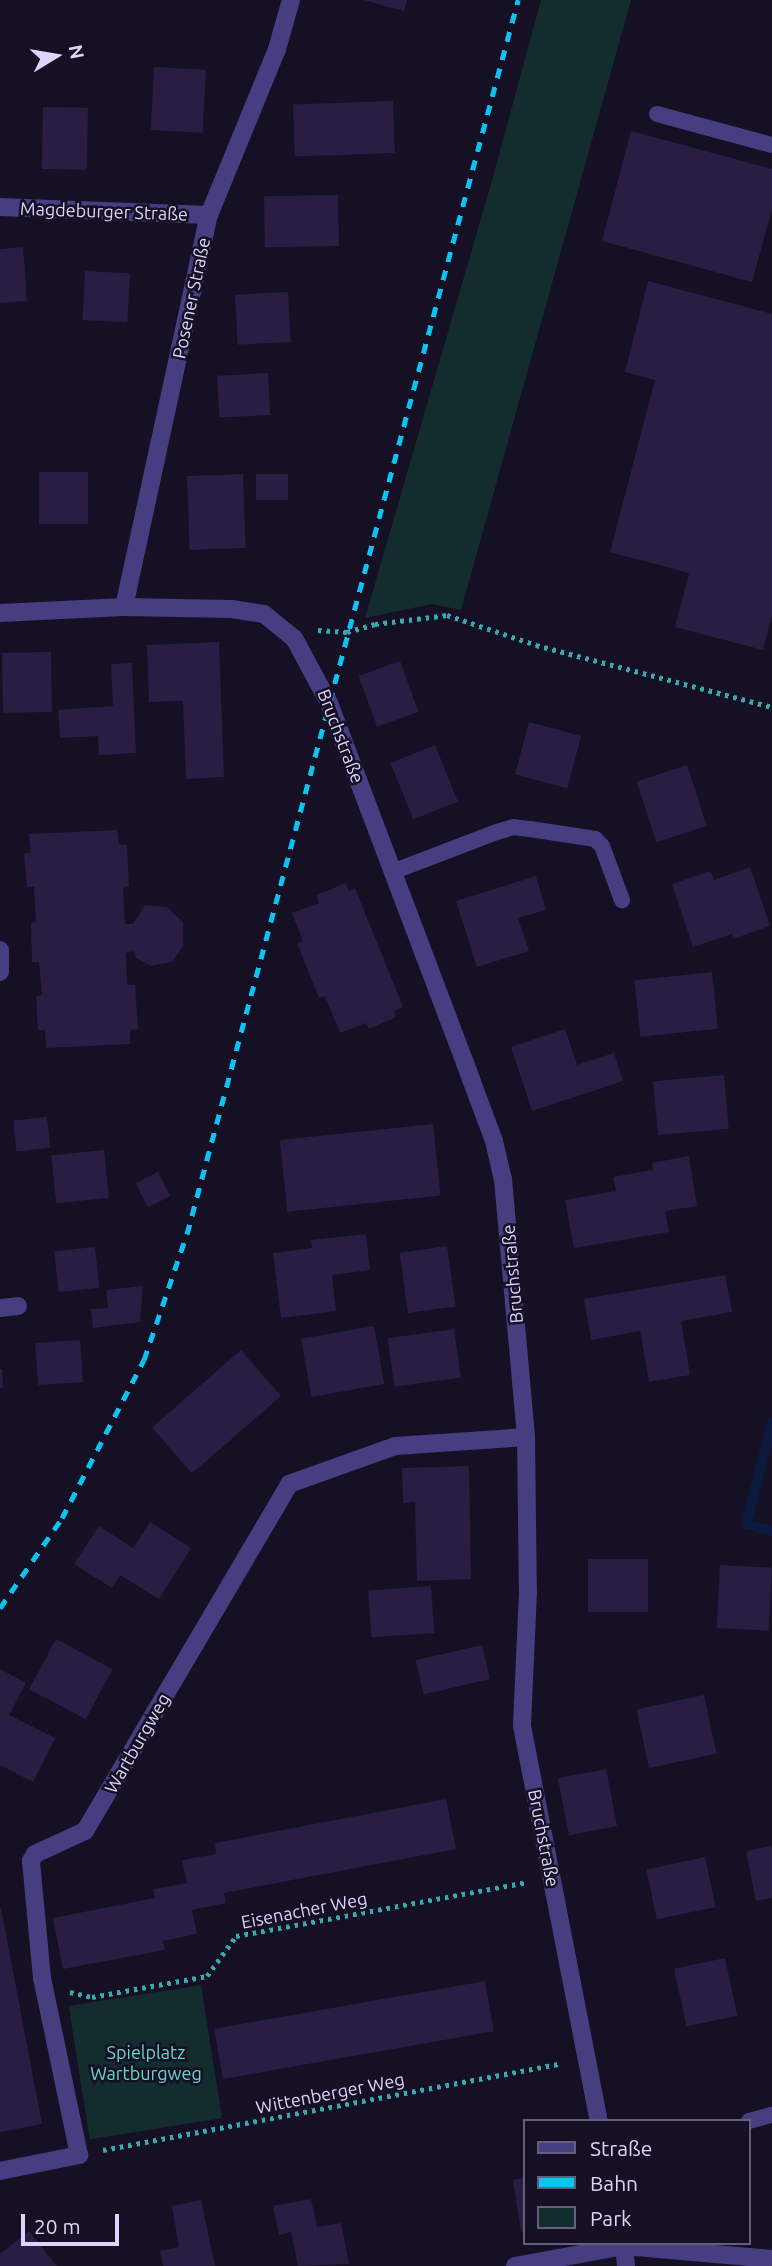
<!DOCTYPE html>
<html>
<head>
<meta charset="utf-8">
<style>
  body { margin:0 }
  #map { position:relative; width:772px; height:2266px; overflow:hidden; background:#151024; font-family:Ubuntu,sans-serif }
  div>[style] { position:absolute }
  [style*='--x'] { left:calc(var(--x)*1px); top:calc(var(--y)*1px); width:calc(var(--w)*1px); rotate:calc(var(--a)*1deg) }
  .green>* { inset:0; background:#132c2e; transform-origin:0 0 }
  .stream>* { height:10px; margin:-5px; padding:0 5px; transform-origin:5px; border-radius:5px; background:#0d1a40 }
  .building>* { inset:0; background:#291d44; transform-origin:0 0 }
  .path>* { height:4.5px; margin-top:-2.25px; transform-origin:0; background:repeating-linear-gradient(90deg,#35abb0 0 3.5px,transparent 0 8.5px) }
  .lane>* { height:16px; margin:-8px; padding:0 8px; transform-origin:8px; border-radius:8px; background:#473d81 }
  .street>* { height:18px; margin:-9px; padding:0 9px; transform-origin:9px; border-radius:9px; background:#473d81 }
  .rail>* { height:5px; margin-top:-2.5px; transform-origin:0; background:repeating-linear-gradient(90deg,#0cc3f1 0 10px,transparent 0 19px) }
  span { translate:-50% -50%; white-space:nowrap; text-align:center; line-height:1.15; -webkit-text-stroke:5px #151024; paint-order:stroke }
  .street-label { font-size:18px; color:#ded5fd }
  .park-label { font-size:18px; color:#64d9c8 }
  .legend { position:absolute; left:523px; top:2119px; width:228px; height:126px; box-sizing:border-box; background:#151024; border:2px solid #655f7b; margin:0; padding:9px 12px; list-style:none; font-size:21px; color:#ded5fd }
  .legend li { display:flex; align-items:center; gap:14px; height:35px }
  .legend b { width:35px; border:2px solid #655f7b }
  .north { position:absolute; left:21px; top:21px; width:70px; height:70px; -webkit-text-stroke:5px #151024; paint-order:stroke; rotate:79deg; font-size:19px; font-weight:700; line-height:28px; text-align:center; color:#ded5fd }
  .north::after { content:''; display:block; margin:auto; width:24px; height:32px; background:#ded5fd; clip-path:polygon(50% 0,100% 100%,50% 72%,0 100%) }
  .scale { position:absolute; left:21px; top:2214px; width:98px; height:32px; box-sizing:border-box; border:4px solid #ded5fd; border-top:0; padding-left:9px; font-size:21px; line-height:24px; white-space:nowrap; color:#ded5fd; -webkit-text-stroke:5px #151024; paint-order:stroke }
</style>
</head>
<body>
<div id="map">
  <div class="green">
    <div style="clip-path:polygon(541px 0,631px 0,461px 610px,432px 604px,365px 618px,493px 177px)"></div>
    <div style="left:201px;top:1985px;width:135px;height:134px;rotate:81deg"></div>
  </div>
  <div class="stream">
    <div style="--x:772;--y:1423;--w:104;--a:104.4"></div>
    <div style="--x:746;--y:1524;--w:27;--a:15"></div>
  </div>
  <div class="building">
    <div style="clip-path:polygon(363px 0,407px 0,404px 11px)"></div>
    <div style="left:154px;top:67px;width:52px;height:63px;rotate:3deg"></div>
    <div style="left:393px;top:101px;width:52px;height:100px;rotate:88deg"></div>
    <div style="left:43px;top:107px;width:45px;height:62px;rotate:1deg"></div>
    <div style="clip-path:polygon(631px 131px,772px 169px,772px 209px,752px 282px,602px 241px)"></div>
    <div style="left:338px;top:195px;width:51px;height:74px;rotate:89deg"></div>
    <div style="clip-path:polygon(23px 247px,27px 301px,0 303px,0 249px)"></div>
    <div style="left:85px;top:271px;width:45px;height:49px;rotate:3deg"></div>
    <div style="clip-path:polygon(648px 281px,772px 314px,772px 615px,763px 650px,675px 627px,689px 573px,610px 552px,655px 380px,625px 372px)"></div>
    <div style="left:288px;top:292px;width:50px;height:53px;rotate:87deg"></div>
    <div style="left:268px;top:373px;width:42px;height:51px;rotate:87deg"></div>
    <div style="left:39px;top:472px;width:49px;height:52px"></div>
    <div style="left:243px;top:474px;width:74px;height:56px;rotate:88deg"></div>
    <div style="left:288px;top:474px;width:26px;height:32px;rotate:90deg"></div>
    <div style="clip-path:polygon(219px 642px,224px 777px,186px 779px,183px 701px,149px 702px,147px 645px)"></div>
    <div style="left:51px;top:652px;width:60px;height:49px;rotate:89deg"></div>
    <div style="left:400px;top:661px;width:54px;height:44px;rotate:70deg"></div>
    <div style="clip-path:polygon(132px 663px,136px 753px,99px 755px,98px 736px,60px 738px,58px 710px,113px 706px,111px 664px)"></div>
    <div style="left:529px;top:722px;width:54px;height:54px;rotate:15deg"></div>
    <div style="left:435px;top:745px;width:61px;height:48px;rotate:68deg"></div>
    <div style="left:687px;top:765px;width:64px;height:53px;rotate:72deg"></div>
    <div style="clip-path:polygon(117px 830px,119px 845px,127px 845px,129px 886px,123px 888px,125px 924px,133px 924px,145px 905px,167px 907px,183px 922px,183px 946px,172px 962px,151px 966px,136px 958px,134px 951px,126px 953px,127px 985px,135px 985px,138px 1029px,130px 1030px,130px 1044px,46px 1048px,45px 1030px,38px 1030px,36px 996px,42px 995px,39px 962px,32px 962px,31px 923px,36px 922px,34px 887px,27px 887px,24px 854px,31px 853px,29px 834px)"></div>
    <div style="clip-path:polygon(750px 867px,770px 926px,733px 939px,732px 934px,693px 947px,672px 884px,710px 871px,714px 880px)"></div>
    <div style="clip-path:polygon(536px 876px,546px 910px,518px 918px,529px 951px,477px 967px,456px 901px)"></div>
    <div style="clip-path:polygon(346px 883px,349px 891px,355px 888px,403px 1007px,394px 1011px,396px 1017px,369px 1029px,366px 1023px,340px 1033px,325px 996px,319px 998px,297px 943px,303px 941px,292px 913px,319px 903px,316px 895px)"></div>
    <div style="left:712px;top:972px;width:57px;height:78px;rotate:84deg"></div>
    <div style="clip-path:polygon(565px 1029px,577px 1065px,614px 1053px,623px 1081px,532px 1111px,511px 1047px)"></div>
    <div style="left:724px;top:1075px;width:54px;height:71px;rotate:85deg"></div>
    <div style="left:47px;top:1117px;width:31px;height:34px;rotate:84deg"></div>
    <div style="left:433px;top:1124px;width:72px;height:154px;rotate:84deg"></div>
    <div style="left:104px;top:1150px;width:48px;height:53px;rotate:84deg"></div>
    <div style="clip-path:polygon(689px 1156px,697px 1206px,665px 1211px,669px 1232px,574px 1248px,565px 1200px,616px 1191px,613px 1177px,653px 1170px,652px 1163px)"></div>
    <div style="left:158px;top:1172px;width:27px;height:25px;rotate:63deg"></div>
    <div style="clip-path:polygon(366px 1234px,370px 1270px,332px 1275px,336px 1311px,281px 1318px,273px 1253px,312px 1248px,311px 1240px)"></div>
    <div style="left:447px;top:1246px;width:61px;height:48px;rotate:82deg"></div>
    <div style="left:95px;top:1247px;width:41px;height:41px;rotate:84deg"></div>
    <div style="clip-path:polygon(725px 1275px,732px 1312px,681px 1321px,690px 1375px,649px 1382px,640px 1331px,591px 1340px,584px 1299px)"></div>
    <div style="clip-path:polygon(143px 1286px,140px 1322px,93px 1328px,91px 1309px,108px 1308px,106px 1290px)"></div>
    <div style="left:374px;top:1326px;width:59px;height:74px;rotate:80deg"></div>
    <div style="left:454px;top:1329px;width:49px;height:67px;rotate:82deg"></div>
    <div style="left:80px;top:1340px;width:42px;height:45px;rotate:86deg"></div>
    <div style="left:241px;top:1350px;width:61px;height:118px;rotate:49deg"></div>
    <div style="clip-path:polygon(0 1369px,2px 1369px,3px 1388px,0 1388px)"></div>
    <div style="clip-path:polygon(469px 1466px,471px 1579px,417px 1581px,415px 1502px,403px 1503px,402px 1468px)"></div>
    <div style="clip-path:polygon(150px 1522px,191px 1548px,159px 1599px,120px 1575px,112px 1588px,74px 1564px,99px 1526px,133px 1548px)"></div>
    <div style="left:588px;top:1559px;width:60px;height:53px"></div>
    <div style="left:720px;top:1565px;width:52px;height:63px;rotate:3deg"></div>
    <div style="left:431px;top:1586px;width:47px;height:63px;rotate:86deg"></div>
    <div style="left:56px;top:1639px;width:64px;height:57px;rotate:28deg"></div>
    <div style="left:482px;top:1645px;width:35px;height:68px;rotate:77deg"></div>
    <div style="clip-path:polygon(0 1669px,26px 1683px,9px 1715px,55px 1738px,33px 1782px,0 1765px)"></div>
    <div style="left:704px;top:1695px;width:60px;height:69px;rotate:78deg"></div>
    <div style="left:606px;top:1769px;width:58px;height:49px;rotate:79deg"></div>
    <div style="clip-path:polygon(446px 1799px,456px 1849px,224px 1893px,226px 1903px,192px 1910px,197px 1934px,163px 1941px,165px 1950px,63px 1969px,53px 1918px,155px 1898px,153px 1889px,187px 1883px,182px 1860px,216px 1854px,215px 1843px)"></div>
    <div style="clip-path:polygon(772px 1846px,772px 1898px,756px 1901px,746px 1851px)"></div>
    <div style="left:705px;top:1857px;width:51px;height:60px;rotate:78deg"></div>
    <div style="clip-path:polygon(1px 1908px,42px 2124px,0 2132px,0 1909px)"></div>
    <div style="left:725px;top:1958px;width:59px;height:52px;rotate:78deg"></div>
    <div style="left:485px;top:1981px;width:51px;height:275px;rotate:80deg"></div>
    <div style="clip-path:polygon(525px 2178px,525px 2232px,521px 2232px,513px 2180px)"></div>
    <div style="clip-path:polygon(311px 2199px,317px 2227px,341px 2223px,349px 2264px,298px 2266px,291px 2232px,279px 2235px,273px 2206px)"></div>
    <div style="clip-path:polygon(201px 2200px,215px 2266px,163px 2266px,160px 2251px,179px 2247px,172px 2206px)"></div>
    <div style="clip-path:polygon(29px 2231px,57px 2266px,0 2266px,0 2254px)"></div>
  </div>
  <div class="path">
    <div style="--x:318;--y:630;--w:29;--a:4"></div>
    <div style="--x:347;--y:632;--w:29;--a:-16"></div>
    <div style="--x:375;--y:624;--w:73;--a:-7.1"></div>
    <div style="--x:447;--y:615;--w:94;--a:18.6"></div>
    <div style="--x:536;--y:645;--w:244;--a:14.7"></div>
    <div style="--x:70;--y:1992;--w:23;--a:13"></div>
    <div style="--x:92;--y:1997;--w:117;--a:-10.3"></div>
    <div style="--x:207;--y:1976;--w:49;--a:-54.1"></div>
    <div style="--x:236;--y:1936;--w:296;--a:-10.5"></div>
    <div style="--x:103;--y:2150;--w:467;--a:-10.7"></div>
  </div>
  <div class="lane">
    <div style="--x:657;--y:114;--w:119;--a:15.1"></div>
    <div style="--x:392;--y:872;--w:112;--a:-20.9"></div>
    <div style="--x:497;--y:832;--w:17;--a:-17"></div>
    <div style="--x:513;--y:827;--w:17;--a:7"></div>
    <div style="--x:530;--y:829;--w:66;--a:8.7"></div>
    <div style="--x:595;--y:839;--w:10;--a:45"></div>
    <div style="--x:602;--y:846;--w:58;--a:69.7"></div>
    <div style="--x:749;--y:2121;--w:24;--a:-15"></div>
  </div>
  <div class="street">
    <div style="--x:0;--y:207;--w:209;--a:2.2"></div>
    <div style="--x:124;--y:607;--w:401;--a:-77.8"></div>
    <div style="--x:209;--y:215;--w:179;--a:-67.7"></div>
    <div style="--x:277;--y:49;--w:51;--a:-74.1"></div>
    <div style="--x:0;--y:613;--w:124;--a:-2.8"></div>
    <div style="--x:124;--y:607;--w:108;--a:1.1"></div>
    <div style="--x:232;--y:609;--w:32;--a:9"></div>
    <div style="--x:264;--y:614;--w:38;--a:39"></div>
    <div style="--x:294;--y:638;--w:74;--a:61.7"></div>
    <div style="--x:329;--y:703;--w:385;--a:69.3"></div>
    <div style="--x:465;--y:1063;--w:83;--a:69.6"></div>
    <div style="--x:494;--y:1141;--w:39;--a:77"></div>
    <div style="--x:503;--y:1179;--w:259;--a:84.9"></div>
    <div style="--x:526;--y:1437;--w:155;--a:89.3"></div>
    <div style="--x:528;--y:1592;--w:134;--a:92.6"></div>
    <div style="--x:522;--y:1726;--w:402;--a:79"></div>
    <div style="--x:0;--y:950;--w:22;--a:90"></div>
    <div style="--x:0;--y:1308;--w:18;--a:-6"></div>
    <div style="--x:0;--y:2171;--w:81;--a:-11.4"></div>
    <div style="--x:79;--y:2155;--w:181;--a:-101.8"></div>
    <div style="--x:42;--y:1978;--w:118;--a:-95.4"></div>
    <div style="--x:31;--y:1861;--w:8;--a:-60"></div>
    <div style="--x:35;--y:1854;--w:55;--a:-24.7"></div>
    <div style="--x:85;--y:1831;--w:403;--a:-59.5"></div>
    <div style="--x:289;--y:1484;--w:113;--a:-19.7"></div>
    <div style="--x:395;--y:1446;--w:131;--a:-3.9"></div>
    <div style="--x:624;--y:2243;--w:23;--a:85"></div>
    <div style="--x:515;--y:2266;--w:111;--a:-10.4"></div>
    <div style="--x:624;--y:2246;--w:149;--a:5"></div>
  </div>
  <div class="rail">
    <div style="--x:0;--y:1608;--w:109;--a:-55.4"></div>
    <div style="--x:62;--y:1518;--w:178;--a:-62.6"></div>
    <div style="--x:144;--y:1360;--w:133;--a:-71.2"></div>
    <div style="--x:187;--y:1234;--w:1278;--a:-74.98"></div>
  </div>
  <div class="street-label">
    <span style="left:104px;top:211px;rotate:2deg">Magdeburger Straße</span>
    <span style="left:191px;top:298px;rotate:-78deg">Posener Straße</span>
    <span style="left:341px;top:736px;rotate:69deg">Bruchstraße</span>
    <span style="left:512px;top:1274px;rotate:-95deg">Bruchstraße</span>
    <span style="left:137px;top:1743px;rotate:-60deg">Wartburgweg</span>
    <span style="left:544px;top:1838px;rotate:79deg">Bruchstraße</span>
    <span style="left:304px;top:1910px;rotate:-11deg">Eisenacher Weg</span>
    <span style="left:330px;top:2093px;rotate:-11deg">Wittenberger Weg</span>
  </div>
  <div class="park-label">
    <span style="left:146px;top:2063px">Spielplatz<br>Wartburgweg</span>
  </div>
  <ul class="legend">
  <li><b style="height:9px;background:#473d81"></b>Straße</li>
  <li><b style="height:9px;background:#0cc3f1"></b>Bahn</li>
  <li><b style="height:19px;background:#132c2e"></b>Park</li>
  </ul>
  <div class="north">N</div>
  <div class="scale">20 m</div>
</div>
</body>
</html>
